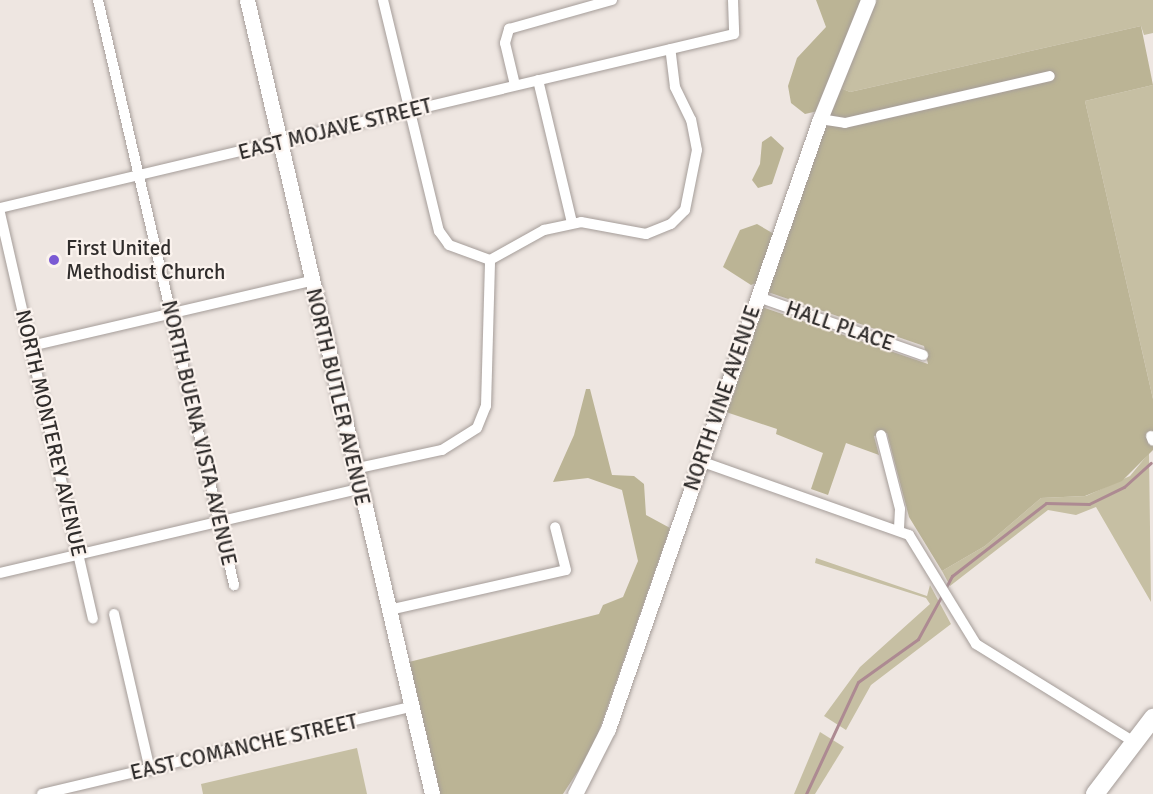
<!DOCTYPE html>
<html>
<head>
<meta charset="utf-8">
<style>
  body { margin:0 }
  #map { position:relative; width:1153px; height:794px; overflow:hidden; background:#eee6e1; font-family:Signika,sans-serif }
  div>[style] { position:absolute }
  [style*='--x'] { left:calc(var(--x)*1px); top:calc(var(--y)*1px); width:calc(var(--w)*1px); rotate:calc(var(--a)*1deg) }
  .green>* { inset:0; background:#c6bfa3 }
  .forest>* { inset:0; background:#bbb495 }
  .stream>* { height:3px; margin:-1.5px; padding:0 1.5px; transform-origin:1.5px; border-radius:1.5px; background:#ad8a92 }
  .roads { filter:drop-shadow(0 0 2px #a59d99) drop-shadow(0 0 2px #a59d99) }
  .street>* { height:10px; margin:-5px; padding:0 5px; transform-origin:5px; border-radius:5px; background:#fff }
  .secondary>* { height:15px; margin:-7.5px; padding:0 7.5px; transform-origin:7.5px; border-radius:7.5px; background:#fff }
  .primary>* { height:18px; margin:-9px; padding:0 9px; transform-origin:9px; border-radius:9px; background:#fff }
  .dots>* { width:16px; height:16px; translate:-50% -50%; box-sizing:border-box; border:3px solid #fbf3ee; border-radius:50% }
  span { translate:-50% -50%; white-space:nowrap; text-align:center; line-height:1.15; -webkit-text-stroke:4.5px #fbf3ee; paint-order:stroke }
  .street-label { font-size:21px; color:#302d2c }
  .poi-label { font-size:21px; color:#302d2c }
  .left { translate:0 -50%; text-align:left }
</style>
</head>
<body>
<div id="map">
  <div class="green">
    <div style="clip-path:polygon(874px 0,1153px 0,1153px 33px,1144px 35px,1141px 26px,850px 92px,838px 87px)"></div>
    <div style="clip-path:polygon(1153px 85px,1153px 399px,1085px 101px)"></div>
    <div style="clip-path:polygon(1149px 453px,1151px 602px,1096px 507px,1076px 515px,1048px 510px,950px 586px,942px 571px,985px 546px,1041px 498px,1086px 496px,1130px 476px)"></div>
    <div style="clip-path:polygon(816px 558px,927px 596px,930px 585px,951px 624px,871px 685px,846px 730px,824px 716px,860px 667px,930px 604px,926px 598px,815px 563px)"></div>
    <div style="clip-path:polygon(820px 732px,844px 747px,815px 794px,794px 794px)"></div>
    <div style="clip-path:polygon(357px 748px,367px 794px,203px 794px,201px 784px)"></div>
  </div>
  <div class="forest">
    <div style="clip-path:polygon(816px 0,863px 0,818px 111px,805px 114px,791px 103px,788px 86px,797px 58px,826px 27px)"></div>
    <div style="clip-path:polygon(1141px 26px,1153px 85px,1085px 101px,1153px 399px,1153px 450px,1122px 481px,1085px 496px,1041px 498px,985px 546px,942px 571px,909px 517px,887px 433px,874px 436px,879px 455px,846px 443px,828px 495px,811px 489px,823px 453px,776px 434px,777px 429px,723px 411px,762px 307px,928px 364px,924px 346px,765px 291px,838px 87px,850px 92px)"></div>
    <div style="clip-path:polygon(771px 136px,784px 148px,772px 184px,758px 188px,752px 180px,760px 164px,762px 142px)"></div>
    <div style="clip-path:polygon(757px 224px,774px 234px,756px 283px,751px 285px,723px 267px,740px 230px)"></div>
    <div style="clip-path:polygon(586px 389px,590px 389px,612px 475px,634px 476px,644px 484px,646px 515px,670px 528px,593px 748px,563px 794px,440px 794px,409px 662px,599px 614px,603px 605px,623px 597px,638px 561px,622px 490px,588px 478px,553px 482px,574px 435px)"></div>
  </div>
  <div class="stream">
    <div style="--x:945;--y:589;--w:15;--a:-62"></div>
    <div style="--x:952;--y:576;--w:119;--a:-37.8"></div>
    <div style="--x:1046;--y:503;--w:43;--a:1.3"></div>
    <div style="--x:1089;--y:504;--w:39;--a:-26"></div>
    <div style="--x:1124;--y:487;--w:36;--a:-42"></div>
    <div style="--x:806;--y:794;--w:123;--a:-65.1"></div>
    <div style="--x:858;--y:682;--w:74;--a:-35.6"></div>
    <div style="--x:918;--y:639;--w:50;--a:-61.4"></div>
  </div>
  <div class="roads">
    <div class="street">
      <div style="--x:98;--y:0;--w:601;--a:76.91"></div>
      <div style="--x:383;--y:0;--w:238;--a:76.4"></div>
      <div style="--x:439;--y:231;--w:17;--a:54"></div>
      <div style="--x:449;--y:245;--w:44;--a:20.1"></div>
      <div style="--x:733;--y:0;--w:34;--a:88"></div>
      <div style="--x:538;--y:80;--w:147;--a:76.6"></div>
      <div style="--x:515;--y:85;--w:43;--a:-103.4"></div>
      <div style="--x:505;--y:43;--w:15;--a:-74"></div>
      <div style="--x:509;--y:29;--w:107;--a:-15.7"></div>
      <div style="--x:820;--y:119;--w:25;--a:9"></div>
      <div style="--x:845;--y:123;--w:210;--a:-12.9"></div>
      <div style="--x:0;--y:208;--w:754;--a:-13.34"></div>
      <div style="--x:0;--y:213;--w:416;--a:77.1"></div>
      <div style="--x:490;--y:260;--w:62;--a:-29.1"></div>
      <div style="--x:544;--y:230;--w:38;--a:-12"></div>
      <div style="--x:581;--y:222;--w:66;--a:10.5"></div>
      <div style="--x:646;--y:234;--w:27;--a:-22"></div>
      <div style="--x:671;--y:224;--w:20;--a:-45"></div>
      <div style="--x:685;--y:210;--w:61;--a:-78.7"></div>
      <div style="--x:697;--y:150;--w:31;--a:-101"></div>
      <div style="--x:691;--y:120;--w:37;--a:-116"></div>
      <div style="--x:675;--y:87;--w:38;--a:-97"></div>
      <div style="--x:758;--y:297;--w:175;--a:19.4"></div>
      <div style="--x:31;--y:346;--w:287;--a:-13.1"></div>
      <div style="--x:881;--y:435;--w:76;--a:75.6"></div>
      <div style="--x:900;--y:509;--w:20;--a:93"></div>
      <div style="--x:1151;--y:436;--w:5;--a:68"></div>
      <div style="--x:700;--y:461;--w:222;--a:19.5"></div>
      <div style="--x:909;--y:535;--w:128;--a:58.4"></div>
      <div style="--x:976;--y:644;--w:186;--a:31.8"></div>
      <div style="--x:354;--y:469;--w:90;--a:-12.2"></div>
      <div style="--x:442;--y:450;--w:41;--a:-32.2"></div>
      <div style="--x:477;--y:428;--w:24;--a:-68"></div>
      <div style="--x:486;--y:406;--w:146;--a:-88.4"></div>
      <div style="--x:0;--y:573;--w:369;--a:-13.2"></div>
      <div style="--x:389;--y:610;--w:181;--a:-12.7"></div>
      <div style="--x:566;--y:570;--w:44;--a:-104.3"></div>
      <div style="--x:114;--y:614;--w:160;--a:77"></div>
      <div style="--x:42;--y:794;--w:378;--a:-13.3"></div>
    </div>
    <div class="secondary">
      <div style="--x:247;--y:0;--w:815;--a:76.88"></div>
      <div style="--x:575;--y:794;--w:73;--a:-63.1"></div>
      <div style="--x:608;--y:729;--w:646;--a:-70.84"></div>
      <div style="--x:820;--y:119;--w:128;--a:-68"></div>
    </div>
    <div class="primary">
      <div style="--x:1095;--y:794;--w:96;--a:-52.7"></div>
    </div>
  </div>
  <div class="dots">
    <div style="left:54px;top:260px;background:#7b5ad4"></div>
  </div>
  <div class="street-label">
    <span style="left:335px;top:129px;rotate:-14deg">EAST MOJAVE STREET</span>
    <span style="left:840px;top:326px;rotate:19deg">HALL PLACE</span>
    <span style="left:338px;top:397px;rotate:77deg">NORTH BUTLER AVENUE</span>
    <span style="left:722px;top:398px;rotate:-71deg">NORTH VINE AVENUE</span>
    <span style="left:51px;top:433px;rotate:77deg">NORTH MONTEREY AVENUE</span>
    <span style="left:199px;top:433px;rotate:77deg">NORTH BUENA VISTA AVENUE</span>
    <span style="left:244px;top:747px;rotate:-13deg">EAST COMANCHE STREET</span>
  </div>
  <div class="poi-label">
    <span class="left" style="left:66px;top:260px">First United<br>Methodist Church</span>
  </div>
</div>
</body>
</html>
